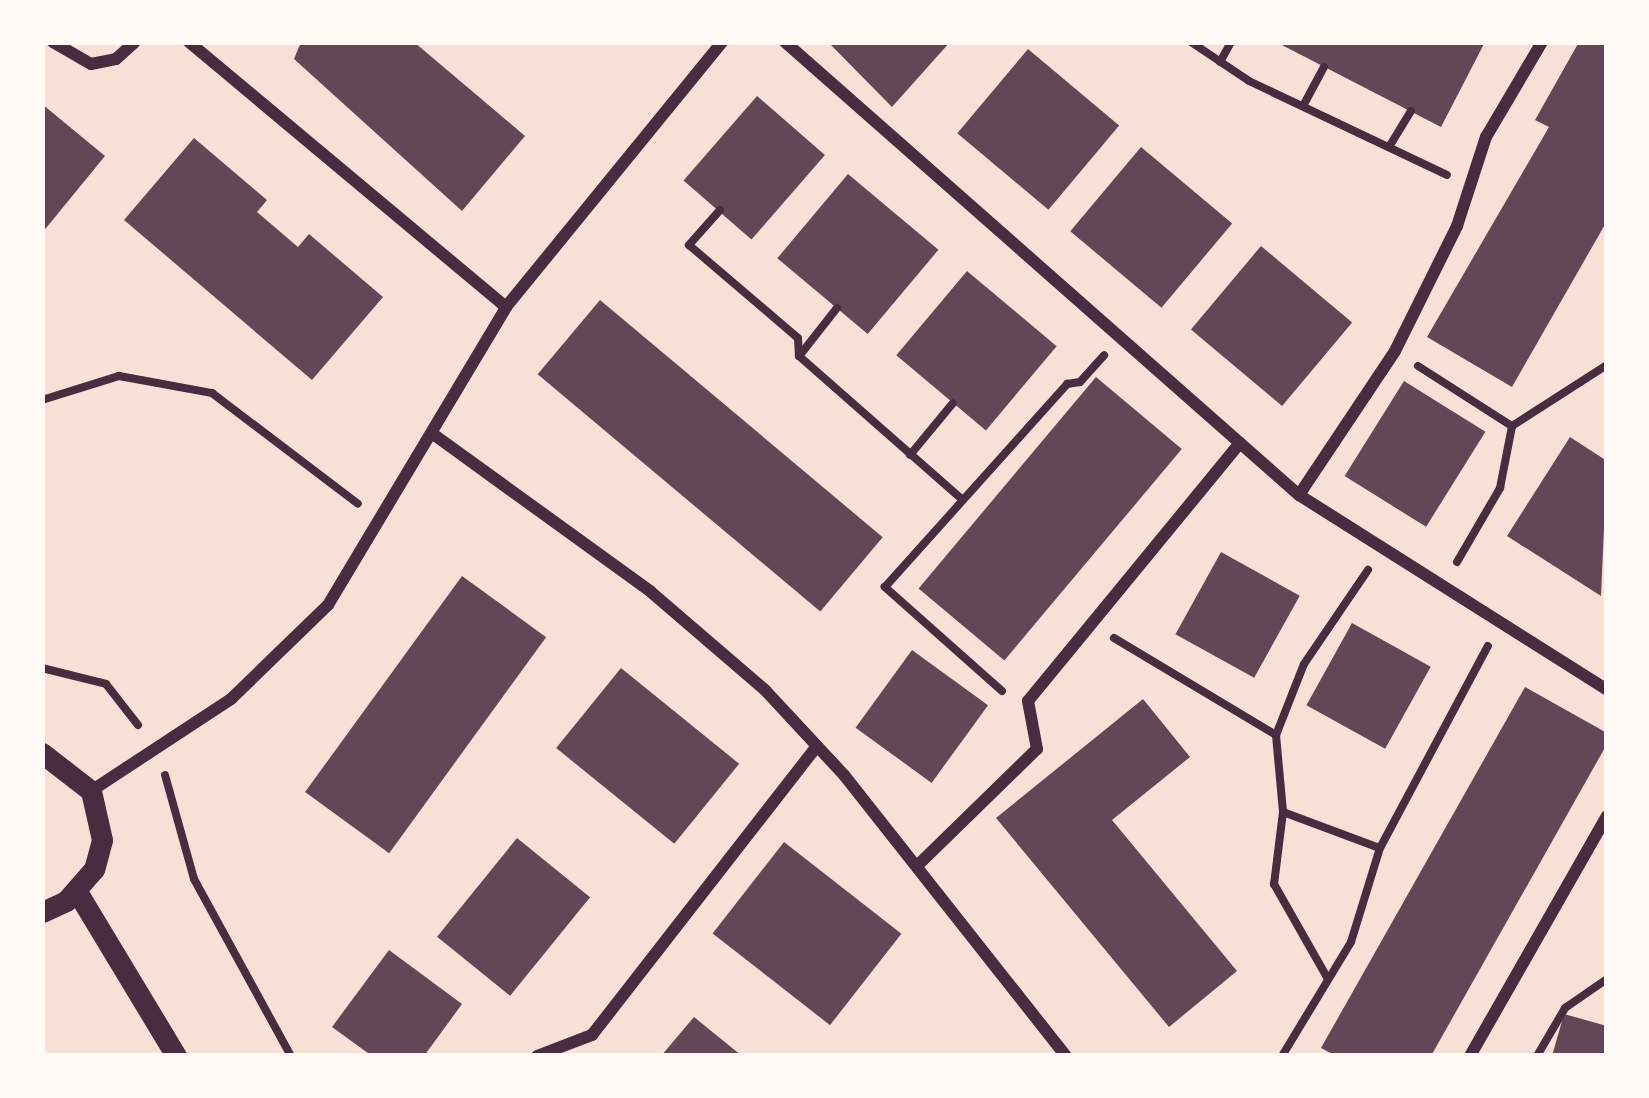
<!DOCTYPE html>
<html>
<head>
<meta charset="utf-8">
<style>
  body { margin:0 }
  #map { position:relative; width:1649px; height:1098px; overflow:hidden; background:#f7e1d7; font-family:"Exo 2",sans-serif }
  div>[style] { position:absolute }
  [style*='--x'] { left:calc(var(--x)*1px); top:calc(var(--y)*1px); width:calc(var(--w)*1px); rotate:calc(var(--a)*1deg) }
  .building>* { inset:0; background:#644757; transform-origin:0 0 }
  .path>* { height:8px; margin:-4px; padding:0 4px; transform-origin:4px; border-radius:4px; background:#4a2c40 }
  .minor>* { height:12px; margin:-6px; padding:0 6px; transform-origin:6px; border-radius:6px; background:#4a2c40 }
  .tertiary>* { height:21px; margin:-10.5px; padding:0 10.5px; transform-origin:10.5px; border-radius:10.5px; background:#4a2c40 }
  span { translate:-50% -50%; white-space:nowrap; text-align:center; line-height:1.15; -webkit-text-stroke:12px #fffaf5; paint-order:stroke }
  .frame { position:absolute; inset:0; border:45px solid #fffaf5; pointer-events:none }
</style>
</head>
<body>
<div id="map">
  <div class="building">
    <div style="clip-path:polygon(301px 42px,414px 42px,525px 136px,462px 211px,294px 59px)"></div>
    <div style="clip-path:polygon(828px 42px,950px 42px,892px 107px)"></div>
    <div style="clip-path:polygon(1276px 42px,1485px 42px,1441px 127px)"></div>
    <div style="clip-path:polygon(1579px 42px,1607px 42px,1607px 221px,1512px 387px,1427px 337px,1549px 127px,1535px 120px)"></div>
    <div style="left:1028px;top:49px;width:119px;height:110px;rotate:40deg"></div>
    <div style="left:757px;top:96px;width:90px;height:112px;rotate:41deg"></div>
    <div style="clip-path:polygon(42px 104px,105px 156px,42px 233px)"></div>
    <div style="clip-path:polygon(194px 138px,267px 200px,257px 212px,298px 247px,309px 234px,383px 297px,312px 380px,124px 220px)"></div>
    <div style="left:1141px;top:147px;width:119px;height:110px;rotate:40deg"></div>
    <div style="left:848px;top:174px;width:118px;height:110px;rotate:40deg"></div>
    <div style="left:1261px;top:246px;width:119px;height:109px;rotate:40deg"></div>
    <div style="left:967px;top:271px;width:117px;height:110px;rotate:40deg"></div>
    <div style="left:600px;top:300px;width:369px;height:97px;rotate:40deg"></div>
    <div style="left:1096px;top:377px;width:112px;height:276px;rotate:40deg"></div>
    <div style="left:1404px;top:381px;width:96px;height:112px;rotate:32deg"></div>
    <div style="clip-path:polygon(1570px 437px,1607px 461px,1601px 596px,1507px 536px)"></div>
    <div style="left:1221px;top:552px;width:90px;height:94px;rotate:29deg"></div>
    <div style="left:462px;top:576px;width:104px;height:267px;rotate:36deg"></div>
    <div style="left:1352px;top:623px;width:90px;height:94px;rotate:29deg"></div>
    <div style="left:912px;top:650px;width:94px;height:96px;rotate:36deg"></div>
    <div style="left:621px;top:668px;width:152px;height:103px;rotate:39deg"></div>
    <div style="clip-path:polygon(1525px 687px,1607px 733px,1607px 744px,1431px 1056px,1336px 1056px,1321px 1048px)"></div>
    <div style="clip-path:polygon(1143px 699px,1190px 757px,1112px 820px,1237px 971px,1169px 1027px,996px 818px)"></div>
    <div style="left:517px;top:838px;width:94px;height:127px;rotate:39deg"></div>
    <div style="left:784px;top:842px;width:149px;height:116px;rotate:38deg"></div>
    <div style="clip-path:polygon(389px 950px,462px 1004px,424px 1056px,372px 1056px,332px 1027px)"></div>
    <div style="clip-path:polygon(1564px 1014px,1607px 1026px,1607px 1056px,1552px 1056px)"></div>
    <div style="clip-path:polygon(694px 1017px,742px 1056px,661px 1056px)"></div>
  </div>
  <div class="path">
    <div style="--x:1191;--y:42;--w:70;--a:33.9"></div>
    <div style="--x:1249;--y:81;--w:219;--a:25.4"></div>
    <div style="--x:1220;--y:62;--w:23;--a:-61"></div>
    <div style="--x:1303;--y:106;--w:44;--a:-61.7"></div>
    <div style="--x:1389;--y:147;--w:42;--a:-58.6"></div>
    <div style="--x:720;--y:210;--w:47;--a:131.5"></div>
    <div style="--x:689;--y:245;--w:143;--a:40.5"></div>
    <div style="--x:798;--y:338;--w:18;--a:87"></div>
    <div style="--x:799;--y:356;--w:218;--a:41.3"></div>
    <div style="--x:800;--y:355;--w:60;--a:-51.8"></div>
    <div style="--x:1418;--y:366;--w:112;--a:32.6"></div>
    <div style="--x:42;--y:400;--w:81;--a:-17.3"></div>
    <div style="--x:119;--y:376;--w:95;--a:10.4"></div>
    <div style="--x:212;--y:393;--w:183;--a:37.2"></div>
    <div style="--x:910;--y:455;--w:67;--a:-50.4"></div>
    <div style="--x:1457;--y:562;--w:86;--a:-59.8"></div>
    <div style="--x:1500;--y:488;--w:63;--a:-79"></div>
    <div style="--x:1512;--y:426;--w:113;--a:-32.7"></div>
    <div style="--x:1114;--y:638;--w:189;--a:30.9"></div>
    <div style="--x:1276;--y:735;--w:77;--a:84.8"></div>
    <div style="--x:1283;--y:812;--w:103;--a:20.4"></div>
    <div style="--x:42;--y:668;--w:66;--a:14"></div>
    <div style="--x:106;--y:684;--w:52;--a:52"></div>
    <div style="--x:1002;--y:691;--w:157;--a:-138.4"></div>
    <div style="--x:885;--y:587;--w:273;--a:-48.1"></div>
    <div style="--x:1067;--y:384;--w:13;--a:-9"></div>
    <div style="--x:1080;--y:382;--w:36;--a:-48"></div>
    <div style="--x:1276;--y:735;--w:76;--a:-68.5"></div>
    <div style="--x:1304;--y:664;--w:114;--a:-55.8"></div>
    <div style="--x:165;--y:775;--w:108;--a:74.4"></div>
    <div style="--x:194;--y:879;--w:202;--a:61.3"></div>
    <div style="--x:1283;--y:812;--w:73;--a:97.1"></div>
    <div style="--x:1274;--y:884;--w:109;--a:60.4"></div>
    <div style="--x:1282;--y:1056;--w:133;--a:-58.8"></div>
    <div style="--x:1351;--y:942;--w:98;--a:-72.9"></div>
    <div style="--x:1380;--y:848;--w:229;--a:-61.9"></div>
    <div style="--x:1537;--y:1056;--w:56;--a:-59.7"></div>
    <div style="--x:1565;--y:1008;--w:51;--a:-34.6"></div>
  </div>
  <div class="minor">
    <div style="--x:53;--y:42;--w:44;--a:30.1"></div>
    <div style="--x:91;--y:64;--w:25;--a:-11"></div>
    <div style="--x:116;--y:59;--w:25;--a:-42"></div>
    <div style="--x:189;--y:42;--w:413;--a:39.9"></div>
    <div style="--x:785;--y:42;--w:685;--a:41.39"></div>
    <div style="--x:1299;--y:495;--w:365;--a:32.3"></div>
    <div style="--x:433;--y:434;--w:269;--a:35.9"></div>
    <div style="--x:651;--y:592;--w:150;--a:40.7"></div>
    <div style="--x:765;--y:690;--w:116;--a:47.1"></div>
    <div style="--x:844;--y:775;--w:358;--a:51.7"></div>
    <div style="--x:1299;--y:495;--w:173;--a:-56.3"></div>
    <div style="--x:1395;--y:351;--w:140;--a:-63.6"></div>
    <div style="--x:1457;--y:226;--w:94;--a:-72"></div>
    <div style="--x:1486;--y:137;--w:110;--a:-59.5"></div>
    <div style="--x:91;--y:791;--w:168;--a:-33.3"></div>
    <div style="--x:231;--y:699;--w:135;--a:-44.1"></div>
    <div style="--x:328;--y:605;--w:347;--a:-59.1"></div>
    <div style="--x:506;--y:307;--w:342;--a:-50.8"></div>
    <div style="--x:918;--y:865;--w:166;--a:-44.3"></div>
    <div style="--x:1037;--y:749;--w:49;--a:-100.6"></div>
    <div style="--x:1028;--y:701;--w:334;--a:-50.6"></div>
    <div style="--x:537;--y:1056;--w:59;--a:-20.9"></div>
    <div style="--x:592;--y:1035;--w:366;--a:-52.1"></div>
    <div style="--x:1470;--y:1056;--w:276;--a:-60.3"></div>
  </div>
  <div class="tertiary">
    <div style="--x:42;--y:753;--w:62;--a:37.8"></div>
    <div style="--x:91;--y:791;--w:50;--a:77.3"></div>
    <div style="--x:102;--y:840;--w:30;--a:105"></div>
    <div style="--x:94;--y:869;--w:43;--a:131.2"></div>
    <div style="--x:66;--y:901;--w:26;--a:155"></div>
    <div style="--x:76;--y:890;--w:194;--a:58.9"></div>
  </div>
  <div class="frame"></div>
</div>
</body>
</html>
